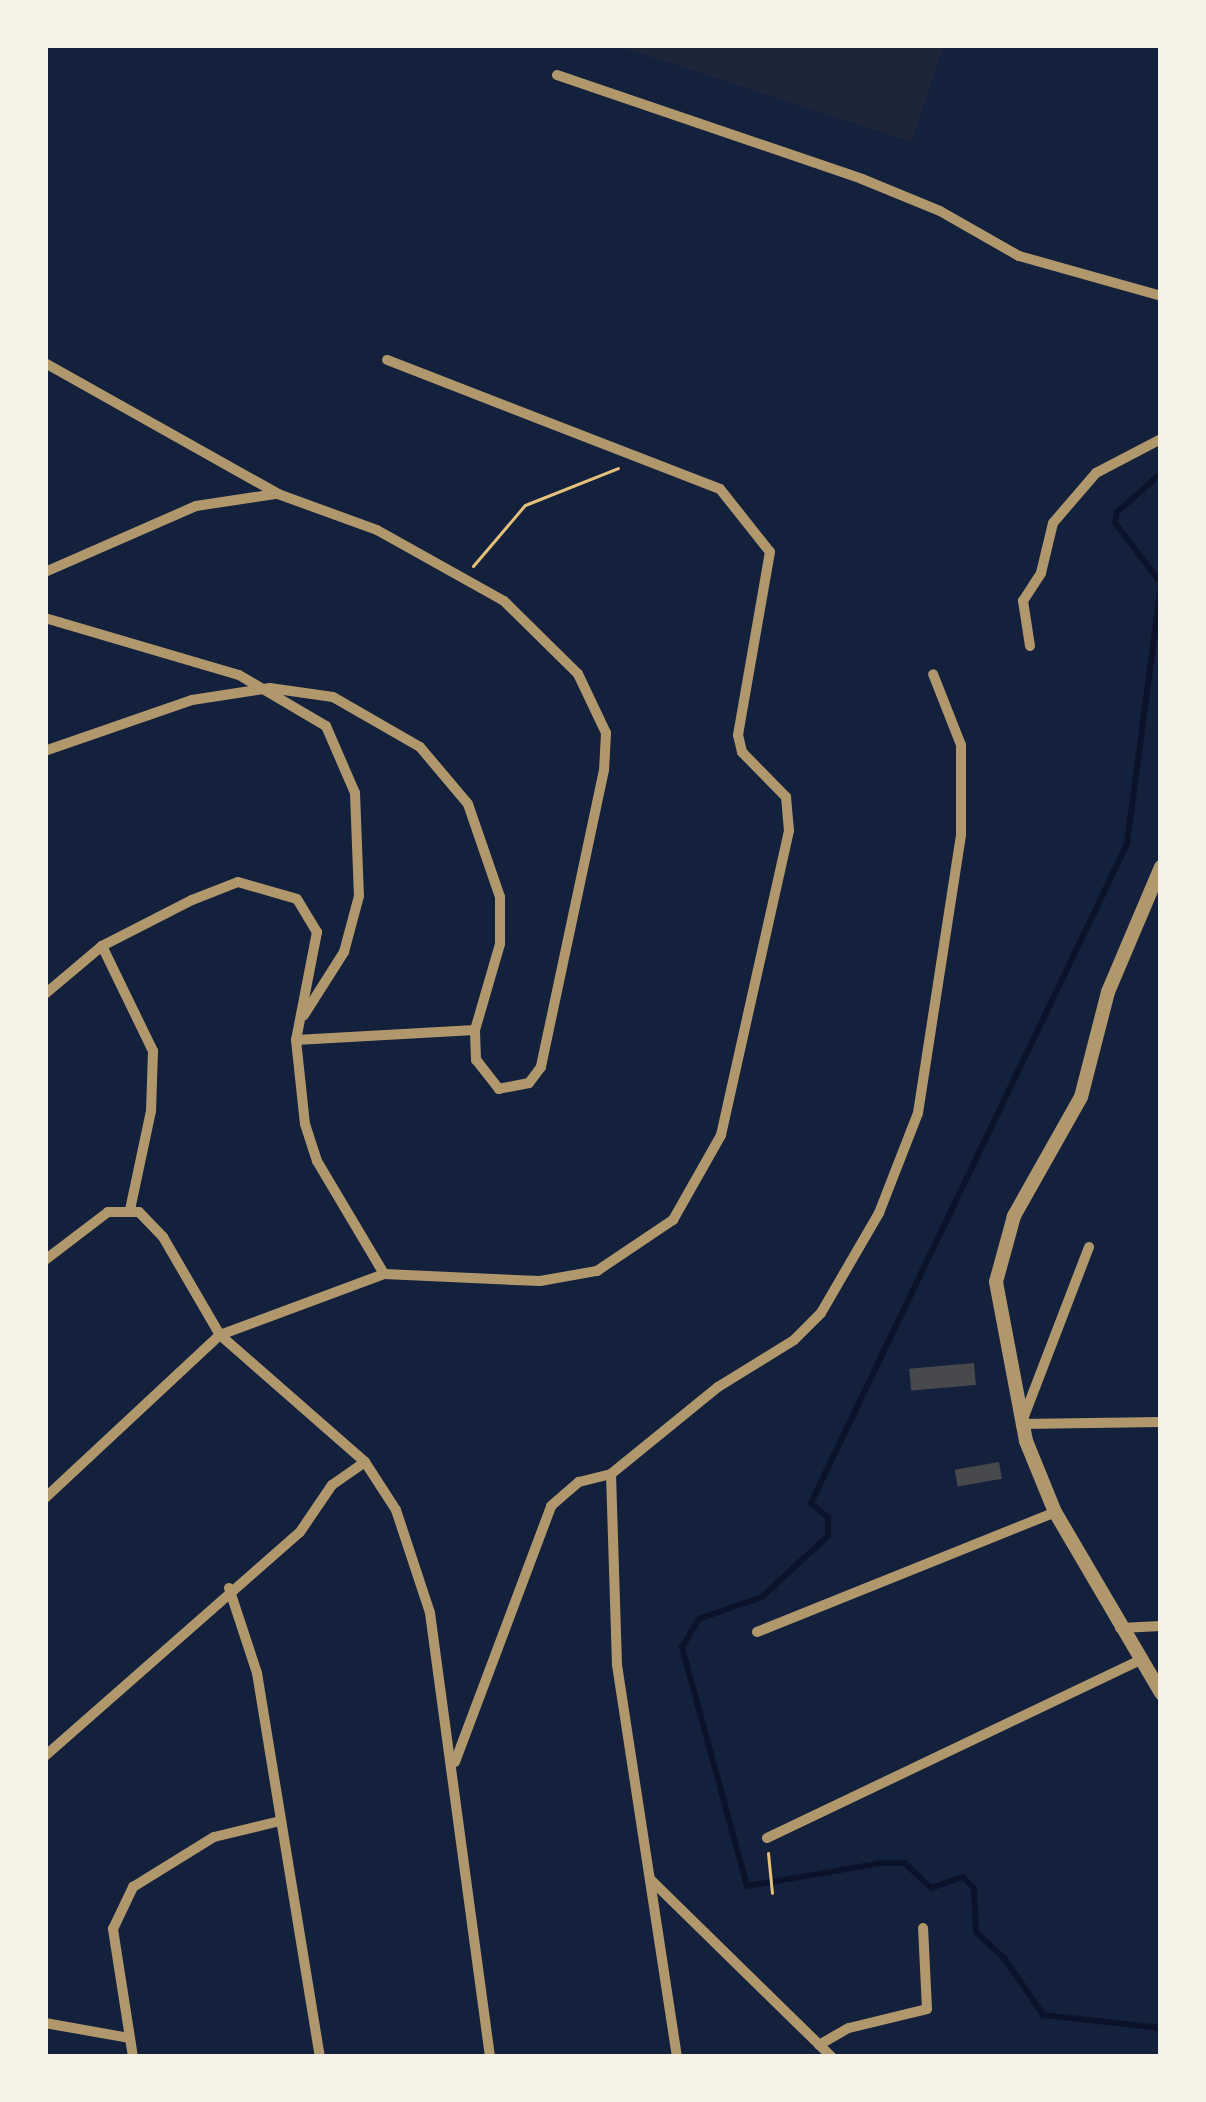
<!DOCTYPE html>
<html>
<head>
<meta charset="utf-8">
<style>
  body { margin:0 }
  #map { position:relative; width:1206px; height:2102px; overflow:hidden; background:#14213d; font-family:"DejaVu Sans",sans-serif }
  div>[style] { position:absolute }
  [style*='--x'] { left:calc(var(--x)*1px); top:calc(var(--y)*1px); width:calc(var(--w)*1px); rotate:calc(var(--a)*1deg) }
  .green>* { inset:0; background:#1d2539 }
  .stream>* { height:6px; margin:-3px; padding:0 3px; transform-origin:3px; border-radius:3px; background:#0b132b }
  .building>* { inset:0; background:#48494c; transform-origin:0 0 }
  .path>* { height:3px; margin:-1.5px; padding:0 1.5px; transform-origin:1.5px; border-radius:1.5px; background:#e5c07b }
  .minor>* { height:10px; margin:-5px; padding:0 5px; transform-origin:5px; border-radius:5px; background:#b1986c }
  .tertiary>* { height:14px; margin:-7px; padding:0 7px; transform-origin:7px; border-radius:7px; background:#b1986c }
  span { translate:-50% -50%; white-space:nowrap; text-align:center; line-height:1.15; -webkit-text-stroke:10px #f6f1e7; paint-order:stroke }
  .frame { position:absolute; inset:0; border:48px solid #f6f1e7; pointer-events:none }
</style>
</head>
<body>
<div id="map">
  <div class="green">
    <div style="clip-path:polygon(615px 45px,944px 45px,912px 142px)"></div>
  </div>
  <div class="stream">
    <div style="--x:1161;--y:473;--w:59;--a:138.4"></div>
    <div style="--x:1117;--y:512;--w:11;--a:100"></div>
    <div style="--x:1115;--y:523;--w:76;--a:52.5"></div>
    <div style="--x:1161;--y:585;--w:261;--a:97.5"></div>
    <div style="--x:1127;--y:844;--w:731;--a:115.62"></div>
    <div style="--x:811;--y:1503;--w:23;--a:41"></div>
    <div style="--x:828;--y:1518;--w:18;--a:90"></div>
    <div style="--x:828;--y:1536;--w:90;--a:137.3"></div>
    <div style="--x:762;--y:1597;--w:67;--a:160.8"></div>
    <div style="--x:699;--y:1619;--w:33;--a:121"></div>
    <div style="--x:682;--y:1647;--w:248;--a:74.8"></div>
    <div style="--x:747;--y:1886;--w:137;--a:-9.7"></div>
    <div style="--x:882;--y:1863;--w:23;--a:0"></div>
    <div style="--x:905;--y:1863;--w:36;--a:44"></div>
    <div style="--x:931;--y:1888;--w:34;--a:-19"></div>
    <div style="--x:963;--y:1877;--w:16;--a:47"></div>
    <div style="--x:974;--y:1889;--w:43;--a:87.3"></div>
    <div style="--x:976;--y:1932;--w:40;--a:43"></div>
    <div style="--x:1005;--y:1959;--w:68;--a:55.8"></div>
    <div style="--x:1043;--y:2015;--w:119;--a:6.3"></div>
  </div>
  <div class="building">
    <div style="left:974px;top:1363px;width:22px;height:65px;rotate:85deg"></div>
    <div style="left:999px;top:1462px;width:17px;height:45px;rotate:80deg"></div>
  </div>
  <div class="path">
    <div style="--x:473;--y:566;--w:80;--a:-49.6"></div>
    <div style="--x:525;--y:505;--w:100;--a:-21.7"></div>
    <div style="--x:768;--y:1853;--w:40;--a:84.3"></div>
  </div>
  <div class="minor">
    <div style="--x:557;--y:75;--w:322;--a:18.8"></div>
    <div style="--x:862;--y:179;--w:84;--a:22.3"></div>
    <div style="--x:940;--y:211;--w:91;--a:29.7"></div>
    <div style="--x:1019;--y:256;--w:148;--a:15.7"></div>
    <div style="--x:45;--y:363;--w:267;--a:29.3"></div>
    <div style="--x:278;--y:494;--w:105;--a:20"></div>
    <div style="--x:377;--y:530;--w:145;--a:29.2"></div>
    <div style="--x:504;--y:601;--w:104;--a:44.6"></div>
    <div style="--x:578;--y:674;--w:65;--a:64.6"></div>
    <div style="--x:606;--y:733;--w:37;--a:93"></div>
    <div style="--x:604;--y:770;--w:304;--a:102"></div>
    <div style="--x:541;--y:1067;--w:20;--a:127"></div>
    <div style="--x:529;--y:1083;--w:31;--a:169"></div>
    <div style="--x:499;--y:1089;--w:37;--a:-128"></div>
    <div style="--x:476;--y:1060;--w:30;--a:-92"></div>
    <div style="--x:475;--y:1030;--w:90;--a:-73.8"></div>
    <div style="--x:500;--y:944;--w:47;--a:-90"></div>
    <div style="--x:500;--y:897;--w:98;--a:-109"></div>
    <div style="--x:468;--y:804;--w:75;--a:-130.1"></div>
    <div style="--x:420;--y:747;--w:100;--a:-150.1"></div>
    <div style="--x:333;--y:697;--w:64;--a:-171.9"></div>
    <div style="--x:270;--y:688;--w:79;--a:171.3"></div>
    <div style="--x:192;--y:700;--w:156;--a:160.9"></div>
    <div style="--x:45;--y:572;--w:165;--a:-23.6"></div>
    <div style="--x:196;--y:506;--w:80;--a:-8.6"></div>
    <div style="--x:45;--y:618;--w:202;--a:16.4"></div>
    <div style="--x:239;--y:675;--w:101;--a:30.4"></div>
    <div style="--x:326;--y:726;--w:73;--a:66.6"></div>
    <div style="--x:355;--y:793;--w:103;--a:87.8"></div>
    <div style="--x:359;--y:896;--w:58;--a:105"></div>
    <div style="--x:344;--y:952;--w:75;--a:122.4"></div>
    <div style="--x:1030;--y:646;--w:46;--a:-98.8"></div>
    <div style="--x:1023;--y:601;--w:33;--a:-57"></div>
    <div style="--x:1041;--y:573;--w:51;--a:-76.5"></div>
    <div style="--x:1053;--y:523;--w:66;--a:-49.3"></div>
    <div style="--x:1096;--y:473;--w:73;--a:-27.6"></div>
    <div style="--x:102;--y:946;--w:117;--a:64.1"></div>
    <div style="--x:153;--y:1051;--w:60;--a:91.9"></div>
    <div style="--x:151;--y:1111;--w:101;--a:102"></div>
    <div style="--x:45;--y:994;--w:75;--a:-40.1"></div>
    <div style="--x:102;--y:946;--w:101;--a:-27.1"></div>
    <div style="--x:192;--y:900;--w:49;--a:-21.4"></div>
    <div style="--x:238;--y:882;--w:61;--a:16.1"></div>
    <div style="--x:297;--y:899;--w:39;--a:59"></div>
    <div style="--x:317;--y:932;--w:110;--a:101"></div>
    <div style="--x:296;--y:1040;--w:84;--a:83.9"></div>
    <div style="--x:305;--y:1124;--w:39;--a:72"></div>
    <div style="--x:317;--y:1161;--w:131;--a:59.3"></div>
    <div style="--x:296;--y:1040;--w:179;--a:-3.2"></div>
    <div style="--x:1089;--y:1247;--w:190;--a:111"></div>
    <div style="--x:1021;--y:1424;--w:140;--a:-0.8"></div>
    <div style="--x:45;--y:1260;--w:79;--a:-37.3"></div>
    <div style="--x:108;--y:1212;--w:31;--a:0"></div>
    <div style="--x:139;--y:1212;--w:35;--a:46"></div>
    <div style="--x:163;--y:1237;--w:113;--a:59.8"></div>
    <div style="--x:220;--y:1335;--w:193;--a:41.2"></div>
    <div style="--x:365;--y:1462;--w:57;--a:57.1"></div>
    <div style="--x:396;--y:1510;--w:108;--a:71.7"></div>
    <div style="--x:430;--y:1613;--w:448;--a:82.3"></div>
    <div style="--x:611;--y:1474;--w:191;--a:88.2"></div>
    <div style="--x:617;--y:1665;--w:397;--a:81.3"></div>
    <div style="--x:45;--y:1498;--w:239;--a:-43"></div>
    <div style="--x:220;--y:1335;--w:175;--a:-20.4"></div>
    <div style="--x:384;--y:1274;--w:156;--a:2.6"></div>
    <div style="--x:540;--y:1281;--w:58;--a:-10"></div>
    <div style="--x:597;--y:1271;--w:92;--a:-33.9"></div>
    <div style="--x:673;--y:1220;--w:98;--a:-60.5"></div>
    <div style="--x:721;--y:1135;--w:312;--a:-77.4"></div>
    <div style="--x:789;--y:831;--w:34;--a:-95"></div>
    <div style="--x:786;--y:797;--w:63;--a:-134.4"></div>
    <div style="--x:742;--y:752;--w:17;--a:-103"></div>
    <div style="--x:738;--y:735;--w:186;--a:-80.1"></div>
    <div style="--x:770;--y:552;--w:80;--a:-128.4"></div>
    <div style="--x:720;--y:489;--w:357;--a:-158.8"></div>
    <div style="--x:229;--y:1588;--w:89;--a:71.8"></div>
    <div style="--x:257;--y:1673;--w:389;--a:80.7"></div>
    <div style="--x:1120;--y:1628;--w:41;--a:-2.8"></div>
    <div style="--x:757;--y:1632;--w:321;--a:-21.9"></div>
    <div style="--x:45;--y:1756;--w:339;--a:-41.3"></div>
    <div style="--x:300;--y:1532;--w:57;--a:-55.8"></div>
    <div style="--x:332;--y:1485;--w:40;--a:-34.9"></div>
    <div style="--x:455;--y:1762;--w:273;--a:-69.4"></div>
    <div style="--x:551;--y:1506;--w:37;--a:-41"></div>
    <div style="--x:579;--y:1482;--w:33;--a:-14"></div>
    <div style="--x:611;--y:1474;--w:138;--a:-39.1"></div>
    <div style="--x:718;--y:1387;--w:89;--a:-31.7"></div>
    <div style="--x:794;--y:1340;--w:38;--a:-45"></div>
    <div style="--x:821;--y:1313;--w:116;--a:-59.9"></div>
    <div style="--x:879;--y:1213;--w:107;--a:-68.7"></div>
    <div style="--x:918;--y:1113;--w:282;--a:-81.2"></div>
    <div style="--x:961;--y:834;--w:89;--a:-90"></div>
    <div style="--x:961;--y:745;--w:76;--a:-111.5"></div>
    <div style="--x:767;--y:1838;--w:416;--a:-25.5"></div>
    <div style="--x:651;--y:1880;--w:253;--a:44.4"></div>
    <div style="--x:45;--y:2023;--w:85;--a:10.1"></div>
    <div style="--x:819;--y:2045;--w:34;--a:-30"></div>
    <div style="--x:849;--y:2028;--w:80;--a:-13.7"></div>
    <div style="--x:927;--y:2009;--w:81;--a:-92.8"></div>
    <div style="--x:133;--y:2057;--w:130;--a:-98.9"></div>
    <div style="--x:113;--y:1929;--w:47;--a:-64.5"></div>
    <div style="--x:133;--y:1887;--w:95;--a:-31.7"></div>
    <div style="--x:214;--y:1837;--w:68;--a:-13.6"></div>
  </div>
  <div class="tertiary">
    <div style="--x:1161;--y:867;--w:136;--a:113"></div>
    <div style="--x:1108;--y:992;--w:108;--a:104.4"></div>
    <div style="--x:1081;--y:1097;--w:137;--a:119.4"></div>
    <div style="--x:1014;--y:1216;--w:68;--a:105.3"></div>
    <div style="--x:996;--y:1282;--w:162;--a:79.3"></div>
    <div style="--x:1026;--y:1441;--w:77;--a:67.8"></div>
    <div style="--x:1055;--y:1512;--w:210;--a:59.6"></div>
  </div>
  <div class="frame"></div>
</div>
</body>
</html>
